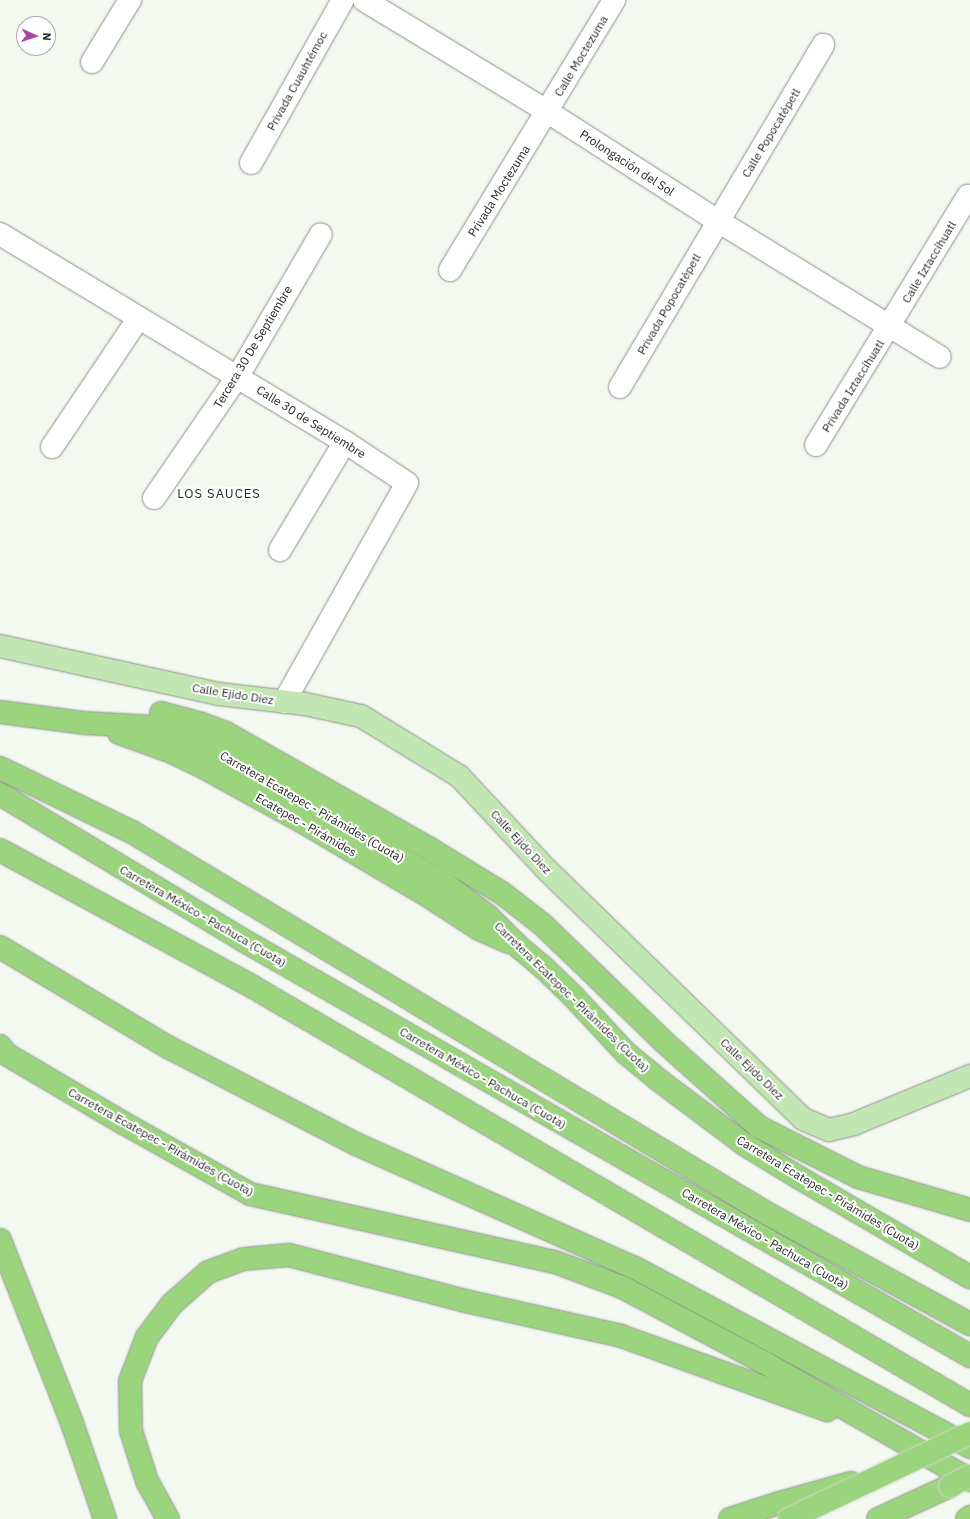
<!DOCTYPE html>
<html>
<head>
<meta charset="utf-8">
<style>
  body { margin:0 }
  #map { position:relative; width:970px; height:1519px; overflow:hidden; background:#f3f9f1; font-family:"IBM Plex Sans",sans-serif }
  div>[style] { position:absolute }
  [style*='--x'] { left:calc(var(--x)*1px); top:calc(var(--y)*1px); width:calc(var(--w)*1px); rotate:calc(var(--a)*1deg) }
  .roads { filter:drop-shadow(0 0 1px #8b9089) drop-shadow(0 0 1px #8b9089) }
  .minor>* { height:22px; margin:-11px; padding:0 11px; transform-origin:11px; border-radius:11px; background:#fff }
  .major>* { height:22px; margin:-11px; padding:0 11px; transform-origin:11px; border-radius:11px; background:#c2e6b1 }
  .highway>* { height:22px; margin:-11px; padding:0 11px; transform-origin:11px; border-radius:11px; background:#9ad57d }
  .bridges { filter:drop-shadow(0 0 1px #d4d4d3) drop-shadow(0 0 1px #d4d4d3) }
  .highway-bridge>* { height:22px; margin:-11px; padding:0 11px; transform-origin:11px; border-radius:11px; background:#9ad57d }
  span { translate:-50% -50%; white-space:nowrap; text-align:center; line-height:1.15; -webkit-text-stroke:4px #fff; paint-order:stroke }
  .street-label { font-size:12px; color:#262825 }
  .neighbourhood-label { font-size:13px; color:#262825; letter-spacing:1px }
  .north { position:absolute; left:16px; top:16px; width:40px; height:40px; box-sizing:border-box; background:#fff; border:1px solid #a8a9a8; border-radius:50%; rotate:93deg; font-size:11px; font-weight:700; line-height:16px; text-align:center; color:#262825 }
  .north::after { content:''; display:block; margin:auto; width:14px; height:18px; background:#aa44a8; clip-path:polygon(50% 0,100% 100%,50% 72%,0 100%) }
</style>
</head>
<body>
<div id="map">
  <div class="roads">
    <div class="minor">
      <div style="--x:364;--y:0;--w:215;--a:31.3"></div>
      <div style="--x:548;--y:112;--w:202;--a:32.7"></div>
      <div style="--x:718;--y:221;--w:260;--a:31.5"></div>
      <div style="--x:92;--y:62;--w:73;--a:-58.5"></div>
      <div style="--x:251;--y:163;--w:187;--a:-60.6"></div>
      <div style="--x:0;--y:234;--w:403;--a:31.1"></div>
      <div style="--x:345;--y:442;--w:74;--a:33.5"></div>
      <div style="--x:407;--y:483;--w:251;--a:119.3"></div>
      <div style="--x:450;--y:270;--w:316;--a:-58.7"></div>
      <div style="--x:620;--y:387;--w:398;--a:-59.3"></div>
      <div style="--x:816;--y:445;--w:292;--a:-58.6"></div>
      <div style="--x:52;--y:447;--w:154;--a:-56.1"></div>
      <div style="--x:154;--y:498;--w:148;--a:-55.5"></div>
      <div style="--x:238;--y:376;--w:164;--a:-59.7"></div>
      <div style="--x:280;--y:550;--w:126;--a:-59"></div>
    </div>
    <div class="major">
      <div style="--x:0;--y:646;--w:224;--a:12.4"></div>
      <div style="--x:219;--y:694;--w:87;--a:6.6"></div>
      <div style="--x:305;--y:704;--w:57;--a:12.1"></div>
      <div style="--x:361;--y:716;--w:115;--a:31.5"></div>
      <div style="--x:459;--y:776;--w:130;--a:46.9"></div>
      <div style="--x:548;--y:871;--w:356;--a:44.2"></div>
      <div style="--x:803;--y:1119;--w:28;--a:23"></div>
      <div style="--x:829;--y:1130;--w:26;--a:-13"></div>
      <div style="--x:854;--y:1124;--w:126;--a:-22.5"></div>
    </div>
    <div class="highway">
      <div style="--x:0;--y:712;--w:86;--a:7.4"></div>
      <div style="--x:85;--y:723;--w:70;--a:3.3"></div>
      <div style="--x:155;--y:727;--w:28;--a:13"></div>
      <div style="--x:182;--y:733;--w:149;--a:29"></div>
      <div style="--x:312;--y:805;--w:153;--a:30.6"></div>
      <div style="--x:444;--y:883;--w:55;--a:36.9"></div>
      <div style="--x:488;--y:916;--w:44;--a:45"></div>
      <div style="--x:519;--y:947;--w:33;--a:40"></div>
      <div style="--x:544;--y:968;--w:40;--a:44"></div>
      <div style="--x:573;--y:996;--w:78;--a:47.1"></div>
      <div style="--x:626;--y:1053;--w:44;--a:39.5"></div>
      <div style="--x:660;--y:1081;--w:105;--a:36.9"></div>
      <div style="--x:744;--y:1144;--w:63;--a:31.4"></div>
      <div style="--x:798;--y:1177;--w:199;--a:30.2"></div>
      <div style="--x:161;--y:713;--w:42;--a:15"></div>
      <div style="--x:202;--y:724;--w:26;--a:21"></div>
      <div style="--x:226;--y:733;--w:235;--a:29.6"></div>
      <div style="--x:430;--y:849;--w:84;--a:31.4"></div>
      <div style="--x:502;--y:893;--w:52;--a:38"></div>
      <div style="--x:543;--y:925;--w:168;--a:44"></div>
      <div style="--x:664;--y:1042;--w:127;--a:41.8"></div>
      <div style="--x:759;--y:1127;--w:111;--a:26.8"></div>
      <div style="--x:858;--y:1177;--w:117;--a:16.4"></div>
      <div style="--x:119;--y:733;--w:56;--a:19.7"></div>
      <div style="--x:172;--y:752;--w:37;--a:26"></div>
      <div style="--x:205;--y:768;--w:112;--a:28.9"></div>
      <div style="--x:303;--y:822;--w:151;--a:30.6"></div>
      <div style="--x:433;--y:899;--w:55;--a:33.1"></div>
      <div style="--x:479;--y:929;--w:32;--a:24"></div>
      <div style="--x:0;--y:768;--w:147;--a:25.9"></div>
      <div style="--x:132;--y:832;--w:742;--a:30.99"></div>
      <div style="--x:768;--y:1214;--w:230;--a:28.6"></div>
      <div style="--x:0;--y:794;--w:281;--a:31"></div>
      <div style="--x:241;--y:939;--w:840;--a:29.77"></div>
      <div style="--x:0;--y:850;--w:288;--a:28.4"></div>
      <div style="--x:253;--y:987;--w:830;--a:30.24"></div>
      <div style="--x:0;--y:947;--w:196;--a:30.8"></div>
      <div style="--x:168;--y:1047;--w:212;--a:27.3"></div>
      <div style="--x:356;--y:1144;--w:305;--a:24"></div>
      <div style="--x:635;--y:1268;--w:380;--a:28.1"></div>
      <div style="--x:0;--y:1046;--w:10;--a:53"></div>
      <div style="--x:6;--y:1054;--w:138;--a:30.5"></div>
      <div style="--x:125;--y:1124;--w:143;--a:29.2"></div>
      <div style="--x:250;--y:1194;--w:312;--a:12.6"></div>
      <div style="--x:555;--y:1262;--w:72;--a:20.5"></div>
      <div style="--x:622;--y:1287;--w:162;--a:28"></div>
      <div style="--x:765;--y:1363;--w:236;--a:29.7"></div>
      <div style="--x:0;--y:1240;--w:197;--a:68.5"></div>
      <div style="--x:72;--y:1423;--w:102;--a:71"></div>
      <div style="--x:168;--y:1519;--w:43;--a:-118.9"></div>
      <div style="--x:147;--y:1481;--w:52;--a:-107.7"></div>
      <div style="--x:131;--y:1431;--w:50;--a:-91.1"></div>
      <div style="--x:130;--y:1381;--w:47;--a:-68.9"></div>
      <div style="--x:147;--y:1337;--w:41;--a:-52.9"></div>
      <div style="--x:172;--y:1304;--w:48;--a:-41.6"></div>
      <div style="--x:208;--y:1272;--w:38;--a:-20"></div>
      <div style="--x:244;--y:1259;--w:45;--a:-5.1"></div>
      <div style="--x:289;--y:1255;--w:182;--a:14.6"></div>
      <div style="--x:465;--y:1301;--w:160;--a:12.6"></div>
      <div style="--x:621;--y:1336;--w:219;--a:19.8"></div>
      <div style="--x:730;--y:1519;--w:52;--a:-18.1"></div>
      <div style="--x:779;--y:1503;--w:75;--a:-15.5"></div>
      <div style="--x:878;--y:1519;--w:79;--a:-24.6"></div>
      <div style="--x:967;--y:1519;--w:4;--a:-34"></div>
    </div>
  </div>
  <div class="bridges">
    <div class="highway-bridge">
      <div style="--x:950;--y:1486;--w:22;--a:-27"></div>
      <div style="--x:789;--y:1519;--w:200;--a:-25.4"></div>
    </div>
  </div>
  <div class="street-label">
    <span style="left:581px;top:56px;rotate:-59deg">Calle Moctezuma</span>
    <span style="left:297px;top:81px;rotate:-61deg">Privada Cuauhtémoc</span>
    <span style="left:771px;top:133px;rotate:-59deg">Calle Popocatépetl</span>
    <span style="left:627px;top:163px;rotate:33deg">Prolongación del Sol</span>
    <span style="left:499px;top:191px;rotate:-58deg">Privada Moctezuma</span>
    <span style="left:929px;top:262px;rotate:-59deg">Calle Iztaccíhuatl</span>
    <span style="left:669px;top:304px;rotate:-60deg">Privada Popocatépetl</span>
    <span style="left:253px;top:347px;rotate:-59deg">Tercera 30 De Septiembre</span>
    <span style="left:853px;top:386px;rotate:-58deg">Privada Iztaccíhuatl</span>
    <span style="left:311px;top:422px;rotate:32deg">Calle 30 de Septiembre</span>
    <span style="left:233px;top:694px;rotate:9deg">Calle Ejido Diez</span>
    <span style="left:312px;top:807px;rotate:30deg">Carretera Ecatepec - Pirámides (Cuota)</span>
    <span style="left:306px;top:825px;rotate:30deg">Ecatepec - Pirámides</span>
    <span style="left:521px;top:842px;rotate:47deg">Calle Ejido Diez</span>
    <span style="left:203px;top:916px;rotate:30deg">Carretera México - Pachuca (Cuota)</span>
    <span style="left:572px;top:997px;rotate:44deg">Carretera Ecatepec - Pirámides (Cuota)</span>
    <span style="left:752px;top:1069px;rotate:44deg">Calle Ejido Diez</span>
    <span style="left:483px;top:1078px;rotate:30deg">Carretera México - Pachuca (Cuota)</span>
    <span style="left:161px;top:1142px;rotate:29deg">Carretera Ecatepec - Pirámides (Cuota)</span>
    <span style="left:828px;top:1193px;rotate:31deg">Carretera Ecatepec - Pirámides (Cuota)</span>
    <span style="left:765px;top:1239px;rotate:30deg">Carretera México - Pachuca (Cuota)</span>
  </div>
  <div class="neighbourhood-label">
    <span style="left:219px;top:494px">LOS SAUCES</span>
  </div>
  <div class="north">N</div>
</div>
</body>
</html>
